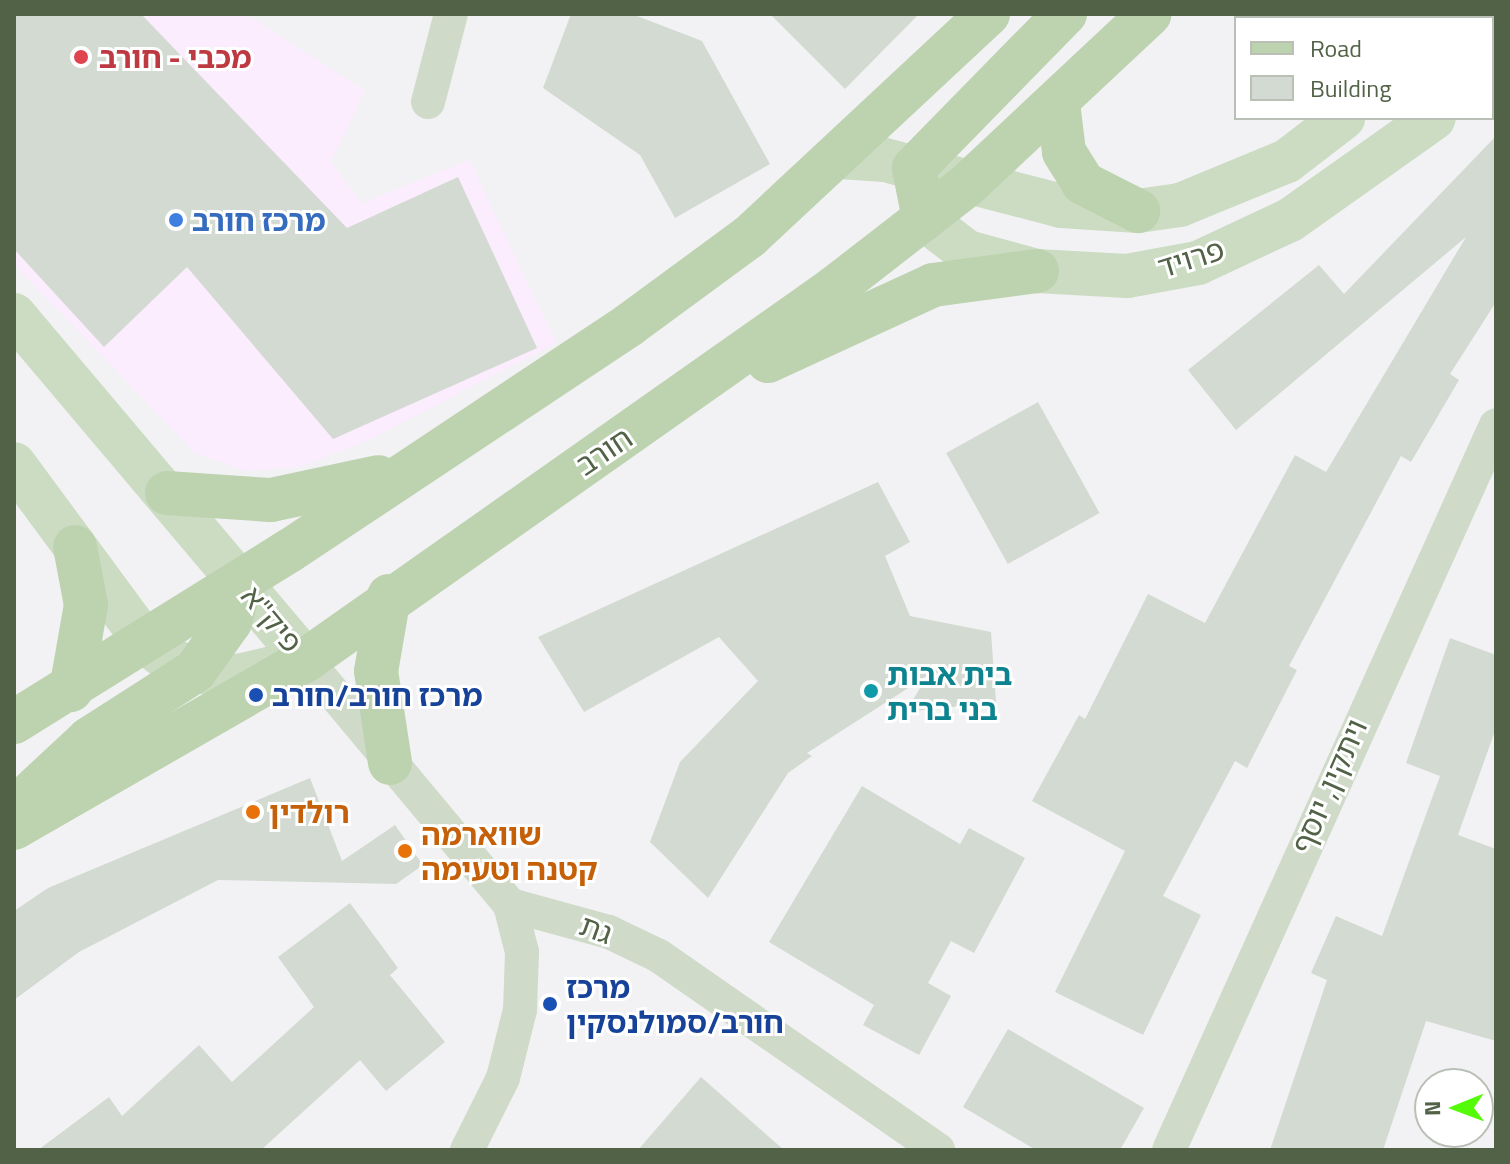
<!DOCTYPE html>
<html>
<head>
<meta charset="utf-8">
<style>
  body { margin:0 }
  #map { position:relative; width:1510px; height:1164px; overflow:hidden; background:#f2f2f5; font-family:"Titillium Web","Noto Sans Hebrew",sans-serif }
  div>[style] { position:absolute }
  [style*='--x'] { left:calc(var(--x)*1px); top:calc(var(--y)*1px); width:calc(var(--w)*1px); rotate:calc(var(--a)*1deg) }
  .commercial>* { inset:0; background:#fbecfe }
  .building>* { inset:0; background:#d3dad1; transform-origin:0 0 }
  .street>* { height:34px; margin:-17px; padding:0 17px; transform-origin:17px; border-radius:17px; background:#cfdbc8 }
  .secondary>* { height:44px; margin:-22px; padding:0 22px; transform-origin:22px; border-radius:22px; background:#ccdcc3 }
  .primary>* { height:44px; margin:-22px; padding:0 22px; transform-origin:22px; border-radius:22px; background:#bdd3af }
  .dots>* { width:22px; height:22px; translate:-50% -50%; box-sizing:border-box; border:4px solid #fff; border-radius:50% }
  span { translate:-50% -50%; white-space:nowrap; text-align:center; line-height:1.15; -webkit-text-stroke:6px #fff; paint-order:stroke }
  .health-label { font-size:30px; color:#be3a42; font-weight:700 }
  .left { translate:0 -50%; text-align:left }
  .shop-label { font-size:30px; color:#366cbe; font-weight:700 }
  .street-label { font-size:30px; color:#526247 }
  .culture-label { font-size:30px; color:#0d838f; font-weight:700 }
  .transit-label { font-size:30px; color:#164399; font-weight:700 }
  .food-label { font-size:30px; color:#c56008; font-weight:700 }
  .frame { position:absolute; inset:0; border:16px solid #526247; pointer-events:none }
  .legend { position:absolute; left:1234px; top:16px; width:260px; height:104px; box-sizing:border-box; background:#fff; border:2px solid #bac0b5; margin:0; padding:10px 14px; list-style:none; font-size:24px; color:#526247 }
  .legend li { display:flex; align-items:center; gap:16px; height:40px }
  .legend b { width:40px; border:2px solid #bac0b5 }
  .north { position:absolute; left:1414px; top:1068px; width:80px; height:80px; box-sizing:border-box; background:#fff; border:2px solid #bac0b5; border-radius:50%; rotate:269deg; font-size:22px; font-weight:700; line-height:32px; text-align:center; color:#526247 }
  .north::after { content:''; display:block; margin:auto; width:28px; height:36px; background:#53fb06; clip-path:polygon(50% 0,100% 100%,50% 72%,0 100%) }
</style>
</head>
<body>
<div id="map">
  <div class="commercial">
    <div style="clip-path:polygon(14px 14px,246px 14px,365px 91px,331px 162px,362px 203px,469px 160px,556px 343px,369px 440px,300px 467px,246px 471px,195px 453px,14px 264px)"></div>
  </div>
  <div class="building">
    <div style="clip-path:polygon(14px 14px,141px 14px,347px 228px,458px 177px,537px 348px,333px 439px,187px 267px,104px 347px,14px 249px)"></div>
    <div style="clip-path:polygon(571px 14px,632px 14px,702px 41px,770px 164px,675px 218px,640px 155px,543px 88px)"></div>
    <div style="clip-path:polygon(770px 14px,919px 14px,845px 89px)"></div>
    <div style="clip-path:polygon(1496px 136px,1496px 302px,1450px 374px,1459px 380px,1411px 462px,1401px 456px,1289px 666px,1297px 670px,1247px 768px,1235px 761px,1163px 896px,1201px 915px,1143px 1035px,1055px 992px,1125px 851px,1032px 801px,1079px 715px,1085px 719px,1148px 594px,1205px 623px,1295px 455px,1326px 472px,1466px 237px,1236px 430px,1188px 370px,1319px 265px,1344px 294px)"></div>
    <div style="left:1038px;top:402px;width:127px;height:105px;rotate:61deg"></div>
    <div style="clip-path:polygon(878px 482px,910px 542px,885px 556px,910px 616px,991px 632px,996px 702px,906px 712px,927px 676px,807px 753px,812px 756px,788px 773px,708px 898px,650px 842px,680px 762px,758px 681px,719px 637px,584px 712px,538px 637px)"></div>
    <div style="clip-path:polygon(1450px 638px,1496px 655px,1496px 728px,1458px 835px,1496px 849px,1496px 1041px,1426px 1021px,1383px 1150px,1270px 1150px,1327px 980px,1311px 973px,1336px 916px,1382px 936px,1440px 776px,1406px 763px)"></div>
    <div style="clip-path:polygon(310px 778px,342px 861px,395px 825px,423px 865px,396px 884px,218px 880px,79px 952px,14px 1000px,14px 911px,48px 888px)"></div>
    <div style="clip-path:polygon(862px 786px,960px 844px,969px 828px,1025px 858px,974px 953px,951px 941px,928px 983px,951px 996px,919px 1055px,863px 1025px,874px 1005px,769px 942px)"></div>
    <div style="clip-path:polygon(350px 903px,398px 968px,390px 975px,445px 1042px,386px 1091px,360px 1060px,261px 1150px,38px 1150px,109px 1097px,122px 1116px,199px 1045px,232px 1082px,314px 1007px,278px 957px)"></div>
    <div style="clip-path:polygon(1008px 1029px,1144px 1108px,1120px 1150px,1036px 1150px,963px 1107px)"></div>
    <div style="clip-path:polygon(701px 1077px,784px 1150px,638px 1150px)"></div>
  </div>
  <div class="street">
    <div style="--x:428;--y:102;--w:91;--a:-75.4"></div>
    <div style="--x:306;--y:660;--w:319;--a:50.2"></div>
    <div style="--x:510;--y:905;--w:103;--a:15.3"></div>
    <div style="--x:609;--y:932;--w:55;--a:25.6"></div>
    <div style="--x:659;--y:956;--w:340;--a:34.8"></div>
    <div style="--x:467;--y:1150;--w:80;--a:-63.4"></div>
    <div style="--x:503;--y:1078;--w:70;--a:-76"></div>
    <div style="--x:520;--y:1010;--w:58;--a:-88"></div>
    <div style="--x:522;--y:952;--w:49;--a:-104.3"></div>
    <div style="--x:1169;--y:1150;--w:795;--a:-65.72"></div>
  </div>
  <div class="secondary">
    <div style="--x:1470;--y:18;--w:6;--a:-39"></div>
    <div style="--x:1492;--y:76;--w:5;--a:-37"></div>
    <div style="--x:840;--y:157;--w:45;--a:3.8"></div>
    <div style="--x:885;--y:160;--w:182;--a:14.6"></div>
    <div style="--x:1061;--y:206;--w:77;--a:3.7"></div>
    <div style="--x:1138;--y:211;--w:42;--a:-8.1"></div>
    <div style="--x:1180;--y:205;--w:116;--a:-22.4"></div>
    <div style="--x:1287;--y:161;--w:71;--a:-37.5"></div>
    <div style="--x:924;--y:219;--w:54;--a:37.5"></div>
    <div style="--x:967;--y:252;--w:73;--a:15.2"></div>
    <div style="--x:1037;--y:271;--w:90;--a:3.2"></div>
    <div style="--x:1127;--y:276;--w:72;--a:-10.4"></div>
    <div style="--x:1198;--y:263;--w:102;--a:-25.1"></div>
    <div style="--x:1290;--y:220;--w:176;--a:-35.3"></div>
    <div style="--x:14;--y:315;--w:452;--a:49.8"></div>
    <div style="--x:306;--y:660;--w:69;--a:166.6"></div>
    <div style="--x:239;--y:676;--w:44;--a:-173.5"></div>
    <div style="--x:195;--y:671;--w:37;--a:-154"></div>
    <div style="--x:162;--y:655;--w:20;--a:-143"></div>
    <div style="--x:146;--y:643;--w:222;--a:-126.4"></div>
  </div>
  <div class="primary">
    <div style="--x:1058;--y:103;--w:49;--a:83"></div>
    <div style="--x:1064;--y:152;--w:36;--a:58"></div>
    <div style="--x:1083;--y:183;--w:62;--a:27"></div>
    <div style="--x:924;--y:219;--w:52;--a:-101.1"></div>
    <div style="--x:914;--y:168;--w:216;--a:-45.6"></div>
    <div style="--x:768;--y:361;--w:182;--a:-24.7"></div>
    <div style="--x:933;--y:285;--w:105;--a:-7.7"></div>
    <div style="--x:167;--y:493;--w:104;--a:3.9"></div>
    <div style="--x:271;--y:500;--w:110;--a:-12"></div>
    <div style="--x:389;--y:596;--w:76;--a:99.8"></div>
    <div style="--x:376;--y:671;--w:93;--a:81.3"></div>
    <div style="--x:71;--y:690;--w:86;--a:-80"></div>
    <div style="--x:86;--y:605;--w:59;--a:-100.7"></div>
    <div style="--x:14;--y:722;--w:324;--a:-31.9"></div>
    <div style="--x:289;--y:551;--w:408;--a:-33.6"></div>
    <div style="--x:629;--y:325;--w:149;--a:-36.3"></div>
    <div style="--x:749;--y:237;--w:327;--a:-43"></div>
    <div style="--x:14;--y:809;--w:103;--a:-43"></div>
    <div style="--x:89;--y:739;--w:126;--a:-32.7"></div>
    <div style="--x:195;--y:671;--w:60;--a:-54.5"></div>
    <div style="--x:230;--y:622;--w:42;--a:-75"></div>
    <div style="--x:14;--y:828;--w:337;--a:-29.9"></div>
    <div style="--x:306;--y:660;--w:644;--a:-35.14"></div>
    <div style="--x:833;--y:289;--w:170;--a:-37.8"></div>
    <div style="--x:967;--y:185;--w:250;--a:-43.1"></div>
  </div>
  <div class="dots">
    <div style="left:81px;top:57px;background:#e0444e"></div>
    <div style="left:176px;top:220px;background:#3f7fe0"></div>
    <div style="left:871px;top:691px;background:#0f9aa8"></div>
    <div style="left:256px;top:695px;background:#1a4fb4"></div>
    <div style="left:253px;top:812px;background:#e8710a"></div>
    <div style="left:405px;top:851px;background:#e8710a"></div>
    <div style="left:550px;top:1004px;background:#1a4fb4"></div>
  </div>
  <div class="health-label">
    <span class="left" style="left:99px;top:57px">מכבי - חורב</span>
  </div>
  <div class="shop-label">
    <span class="left" style="left:192px;top:220px">מרכז חורב</span>
  </div>
  <div class="street-label">
    <span style="left:1191px;top:258px;rotate:-17deg">פרויד</span>
    <span style="left:604px;top:451px;rotate:-34deg">חורב</span>
    <span style="left:272px;top:619px;rotate:50deg">פיק"א</span>
    <span style="left:1329px;top:786px;rotate:-66deg">ויתקין, יוסף</span>
    <span style="left:596px;top:929px;rotate:20deg">גת</span>
  </div>
  <div class="culture-label">
    <span class="left" style="left:887px;top:691px">בית אבות<br>בני ברית</span>
  </div>
  <div class="transit-label">
    <span class="left" style="left:272px;top:695px">מרכז חורב/חורב</span>
    <span class="left" style="left:566px;top:1004px">מרכז<br>חורב/סמולנסקין</span>
  </div>
  <div class="food-label">
    <span class="left" style="left:269px;top:812px">רולדין</span>
    <span class="left" style="left:421px;top:851px">שווארמה<br>קטנה וטעימה</span>
  </div>
  <div class="frame"></div>
  <ul class="legend">
  <li><b style="height:10px;background:#bdd3af"></b>Road</li>
  <li><b style="height:22px;background:#d3dad1"></b>Building</li>
  </ul>
  <div class="north">N</div>
</div>
</body>
</html>
